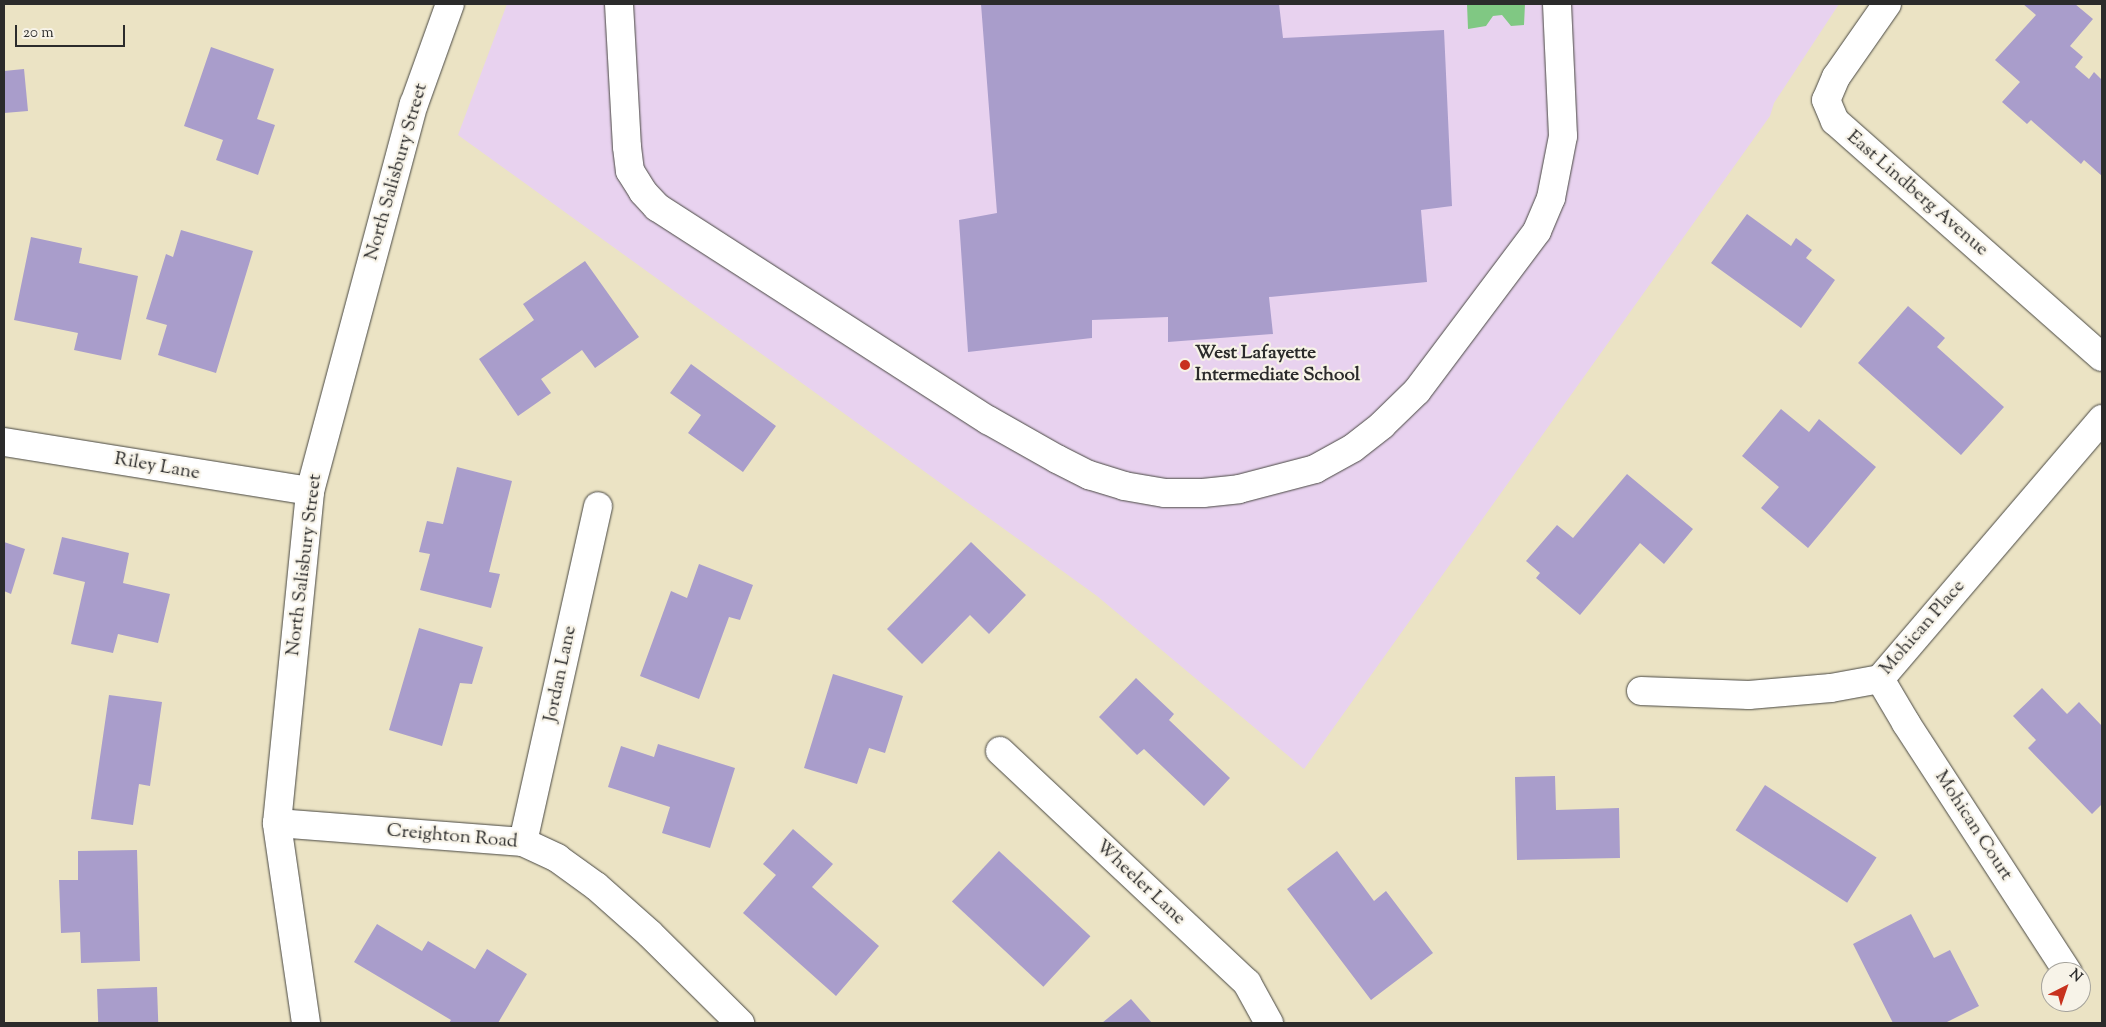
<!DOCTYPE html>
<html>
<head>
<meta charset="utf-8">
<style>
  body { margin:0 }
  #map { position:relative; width:2106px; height:1027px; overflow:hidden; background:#ebe3c4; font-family:"Sorts Mill Goudy",serif }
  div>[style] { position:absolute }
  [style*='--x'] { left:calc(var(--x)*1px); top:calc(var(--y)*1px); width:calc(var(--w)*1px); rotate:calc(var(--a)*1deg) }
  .built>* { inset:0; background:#e8d2ef }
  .green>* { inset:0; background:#80c883 }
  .building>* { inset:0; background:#a99dcb; transform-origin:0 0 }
  .roads { filter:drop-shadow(0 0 1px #484742) drop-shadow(0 0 1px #484742) }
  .minor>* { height:28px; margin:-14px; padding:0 14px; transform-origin:14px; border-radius:14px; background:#fff }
  .dots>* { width:14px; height:14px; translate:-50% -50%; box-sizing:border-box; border:2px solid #f7f3e8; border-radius:50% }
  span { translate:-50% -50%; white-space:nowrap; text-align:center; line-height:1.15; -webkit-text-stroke:4.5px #f7f3e8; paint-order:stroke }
  .street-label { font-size:19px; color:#2b2b2b }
  .poi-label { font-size:19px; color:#2b2b2b; font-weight:700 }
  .left { translate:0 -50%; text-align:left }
  .frame { position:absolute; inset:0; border:5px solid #2b2b2b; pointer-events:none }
  .north { position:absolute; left:2041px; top:962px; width:50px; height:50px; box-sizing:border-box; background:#f7f3e8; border:1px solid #a5a39c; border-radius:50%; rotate:41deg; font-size:14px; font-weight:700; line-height:20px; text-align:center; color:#2b2b2b }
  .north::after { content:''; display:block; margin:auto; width:18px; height:22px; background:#c8321e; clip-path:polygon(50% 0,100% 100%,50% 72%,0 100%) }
  .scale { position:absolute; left:15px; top:25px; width:110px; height:22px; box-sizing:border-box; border:2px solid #2b2b2b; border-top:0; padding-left:6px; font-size:15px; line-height:18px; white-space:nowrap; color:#2b2b2b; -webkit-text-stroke:4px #f7f3e8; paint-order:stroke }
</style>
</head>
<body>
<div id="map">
  <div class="built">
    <div style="clip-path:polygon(507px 4px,1839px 4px,1774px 103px,1770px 116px,1304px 769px,1097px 596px,458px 135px)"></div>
  </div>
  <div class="green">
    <div style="clip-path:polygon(1467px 4px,1525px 4px,1524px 25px,1511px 26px,1502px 15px,1493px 16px,1486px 26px,1468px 29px)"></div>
  </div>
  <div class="building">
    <div style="clip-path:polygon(981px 4px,1279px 4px,1283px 38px,1444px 30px,1452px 206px,1421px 210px,1427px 282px,1269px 297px,1273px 334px,1168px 342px,1168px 317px,1092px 320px,1092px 338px,968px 352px,959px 220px,997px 213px)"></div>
    <div style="clip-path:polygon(2023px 4px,2075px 4px,2093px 19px,2070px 46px,2083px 57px,2075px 67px,2089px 79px,2094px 72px,2102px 80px,2102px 176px,2084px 160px,2081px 164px,2031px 120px,2027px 124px,2002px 102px,2020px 82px,1995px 60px,2036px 15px)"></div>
    <div style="clip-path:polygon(211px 47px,274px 69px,257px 119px,275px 125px,258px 175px,216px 160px,223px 140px,184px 126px)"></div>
    <div style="clip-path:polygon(24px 69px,28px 111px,4px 113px,4px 71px)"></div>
    <div style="clip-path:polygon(1747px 214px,1791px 246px,1796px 238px,1812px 250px,1806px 258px,1835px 280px,1801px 328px,1711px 263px)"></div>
    <div style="clip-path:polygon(181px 230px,253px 251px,216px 373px,158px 355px,167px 325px,146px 319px,166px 254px,173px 257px)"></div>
    <div style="clip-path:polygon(31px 237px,82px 248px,79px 263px,138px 276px,121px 360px,74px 350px,78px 333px,14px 320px)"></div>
    <div style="clip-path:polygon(585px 261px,639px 337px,595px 368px,582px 350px,541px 379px,551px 393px,518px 416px,479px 359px,534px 320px,523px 304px)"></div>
    <div style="clip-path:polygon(1908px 306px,1945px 338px,1937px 347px,2004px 407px,1961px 455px,1858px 363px)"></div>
    <div style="clip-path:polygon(691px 364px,776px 426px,743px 472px,688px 433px,701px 415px,670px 393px)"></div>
    <div style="clip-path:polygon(1781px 409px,1809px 432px,1819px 419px,1876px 467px,1808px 548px,1761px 508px,1779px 487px,1742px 456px)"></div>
    <div style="clip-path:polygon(457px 467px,512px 481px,489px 572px,500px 574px,491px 608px,420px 590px,430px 554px,419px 552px,427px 521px,443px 524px)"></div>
    <div style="clip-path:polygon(1627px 474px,1693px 529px,1664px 564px,1640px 543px,1580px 615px,1536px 578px,1540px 573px,1526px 561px,1557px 525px,1573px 538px)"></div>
    <div style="clip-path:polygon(62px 537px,129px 553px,123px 583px,170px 594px,158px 643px,118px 634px,113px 653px,71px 644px,85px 582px,53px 574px)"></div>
    <div style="clip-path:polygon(4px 542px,25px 549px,11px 594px,4px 591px)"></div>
    <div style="clip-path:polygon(971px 542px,1026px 595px,989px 634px,970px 615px,922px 664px,887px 629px)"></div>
    <div style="clip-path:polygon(699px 564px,753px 585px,740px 620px,729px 617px,699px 699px,640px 676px,671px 591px,687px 598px)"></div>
    <div style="clip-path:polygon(419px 628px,483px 647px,472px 684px,460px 683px,442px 746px,389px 730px)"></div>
    <div style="clip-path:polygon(833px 674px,903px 696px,885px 753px,869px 748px,857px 784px,804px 768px)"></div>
    <div style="clip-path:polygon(1136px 678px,1174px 714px,1169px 720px,1230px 778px,1204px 806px,1144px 749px,1137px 755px,1099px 717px)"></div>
    <div style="clip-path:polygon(2042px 688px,2067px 714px,2079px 702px,2102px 726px,2102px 804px,2092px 814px,2028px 748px,2036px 740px,2013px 716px)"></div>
    <div style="clip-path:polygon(109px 695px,162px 702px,150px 786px,139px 784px,133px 825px,91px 819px)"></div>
    <div style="clip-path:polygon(658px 744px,735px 768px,710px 848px,662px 833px,670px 807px,608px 787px,621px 746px,654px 757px)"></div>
    <div style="clip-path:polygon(1555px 776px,1556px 810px,1619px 808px,1620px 858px,1517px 860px,1515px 777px)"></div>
    <div style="left:1765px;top:785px;width:133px;height:54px;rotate:33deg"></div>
    <div style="clip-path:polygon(793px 829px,833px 864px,812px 887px,879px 946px,836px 996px,743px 913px,776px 875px,763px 864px)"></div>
    <div style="clip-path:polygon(137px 850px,140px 961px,81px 963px,80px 932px,61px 933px,59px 880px,78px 880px,78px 851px)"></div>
    <div style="left:999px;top:851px;width:125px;height:69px;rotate:43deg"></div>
    <div style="clip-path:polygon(1337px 851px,1374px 901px,1386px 891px,1433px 953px,1371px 1000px,1287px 889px)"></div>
    <div style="clip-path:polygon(1911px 914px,1934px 958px,1950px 950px,1979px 1006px,1945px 1023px,1893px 1023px,1853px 944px)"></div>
    <div style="clip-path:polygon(377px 924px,422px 951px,428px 941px,475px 969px,487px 949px,527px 974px,498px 1023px,449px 1023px,451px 1020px,354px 962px)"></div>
    <div style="left:157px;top:987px;width:36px;height:60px;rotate:88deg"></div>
    <div style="clip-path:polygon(1131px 999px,1152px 1023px,1102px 1023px)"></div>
  </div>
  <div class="roads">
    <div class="minor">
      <div style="--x:619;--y:4;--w:143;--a:86.8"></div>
      <div style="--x:627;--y:147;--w:24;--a:83"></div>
      <div style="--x:630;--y:171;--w:25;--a:58"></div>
      <div style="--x:643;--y:192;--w:21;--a:47"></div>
      <div style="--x:657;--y:207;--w:394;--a:32.8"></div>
      <div style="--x:988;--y:420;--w:79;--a:29.5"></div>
      <div style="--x:1057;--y:459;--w:36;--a:27"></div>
      <div style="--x:1089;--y:475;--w:37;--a:17"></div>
      <div style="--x:1124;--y:486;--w:42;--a:9.7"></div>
      <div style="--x:1165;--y:493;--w:38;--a:0"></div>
      <div style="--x:1203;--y:493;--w:36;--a:-6"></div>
      <div style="--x:1239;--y:489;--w:79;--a:-14.7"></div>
      <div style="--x:1315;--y:469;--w:43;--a:-28.9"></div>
      <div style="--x:1353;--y:448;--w:37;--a:-38"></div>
      <div style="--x:1382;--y:425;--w:49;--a:-44.2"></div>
      <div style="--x:1417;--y:391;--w:200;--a:-53.1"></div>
      <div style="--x:1537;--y:231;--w:36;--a:-67"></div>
      <div style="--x:1551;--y:198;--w:63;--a:-79"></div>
      <div style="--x:1563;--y:136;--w:132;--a:-92.6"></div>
      <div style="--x:1887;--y:4;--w:89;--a:124.9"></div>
      <div style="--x:1836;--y:77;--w:25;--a:113"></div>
      <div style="--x:1826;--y:100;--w:23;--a:67"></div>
      <div style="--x:1835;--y:121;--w:356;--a:41.5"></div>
      <div style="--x:4;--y:442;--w:310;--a:9.1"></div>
      <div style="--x:1880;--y:679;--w:51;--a:59.4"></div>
      <div style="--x:1906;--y:723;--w:297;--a:57"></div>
      <div style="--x:1641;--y:691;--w:108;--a:2.1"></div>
      <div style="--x:1749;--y:695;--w:82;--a:-4.9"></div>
      <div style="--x:1831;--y:688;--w:50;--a:-10.4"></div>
      <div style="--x:1880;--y:679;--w:342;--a:-49.5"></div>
      <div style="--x:1000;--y:751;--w:339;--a:43.2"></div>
      <div style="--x:1247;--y:983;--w:46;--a:61.2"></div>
      <div style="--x:277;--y:823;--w:247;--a:4.4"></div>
      <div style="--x:523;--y:842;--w:38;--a:25"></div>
      <div style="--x:557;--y:858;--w:48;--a:35.7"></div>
      <div style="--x:596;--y:886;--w:72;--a:41.6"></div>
      <div style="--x:650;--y:934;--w:127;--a:44.7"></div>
      <div style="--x:523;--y:842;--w:344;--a:-77.4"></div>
      <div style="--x:306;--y:1023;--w:202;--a:-98.3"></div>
      <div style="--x:277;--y:823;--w:334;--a:-84.3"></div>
      <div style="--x:310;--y:491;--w:401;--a:-75"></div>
      <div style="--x:414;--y:104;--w:106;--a:-70.2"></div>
    </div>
  </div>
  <div class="dots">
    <div style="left:1185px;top:365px;background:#c8321e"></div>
  </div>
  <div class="street-label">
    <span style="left:397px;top:172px;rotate:-74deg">North Salisbury Street</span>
    <span style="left:1917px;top:194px;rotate:41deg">East Lindberg Avenue</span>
    <span style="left:157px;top:467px;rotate:10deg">Riley Lane</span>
    <span style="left:305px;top:565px;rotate:-83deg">North Salisbury Street</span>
    <span style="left:1923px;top:628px;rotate:-49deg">Mohican Place</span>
    <span style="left:561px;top:674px;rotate:-78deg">Jordan Lane</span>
    <span style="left:1973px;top:826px;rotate:57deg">Mohican Court</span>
    <span style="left:452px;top:837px;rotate:5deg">Creighton Road</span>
    <span style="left:1140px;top:883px;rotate:43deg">Wheeler Lane</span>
  </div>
  <div class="poi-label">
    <span class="left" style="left:1195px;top:365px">West Lafayette<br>Intermediate School</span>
  </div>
  <div class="frame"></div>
  <div class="north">N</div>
  <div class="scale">20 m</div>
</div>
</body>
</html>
